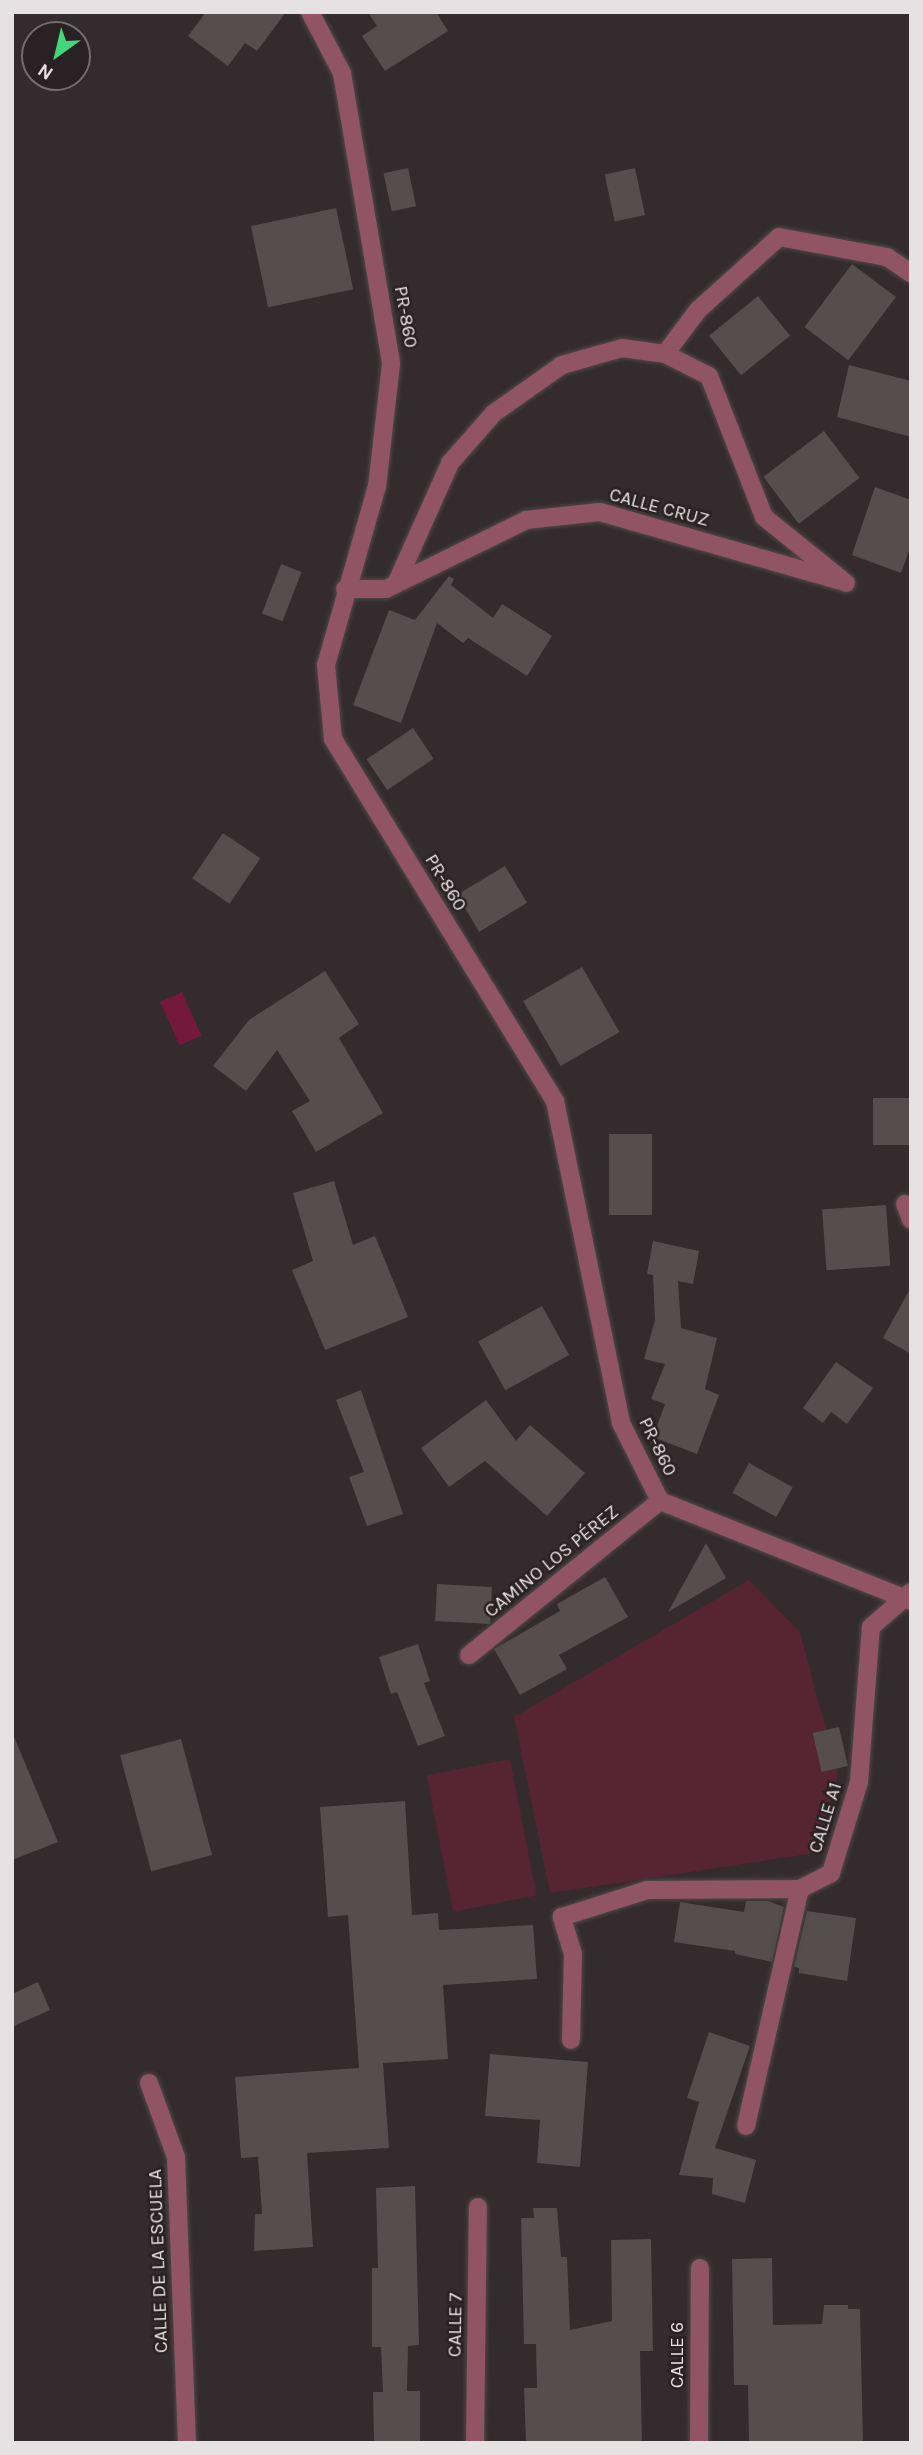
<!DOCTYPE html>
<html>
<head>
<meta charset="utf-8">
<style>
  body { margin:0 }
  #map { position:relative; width:923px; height:2455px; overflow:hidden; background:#332b2d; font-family:Karla,sans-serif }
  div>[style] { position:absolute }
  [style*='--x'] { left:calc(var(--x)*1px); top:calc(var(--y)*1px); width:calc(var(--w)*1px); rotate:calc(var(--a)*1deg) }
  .green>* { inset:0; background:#572434; transform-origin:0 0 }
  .water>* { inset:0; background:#72193c; transform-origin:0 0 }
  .building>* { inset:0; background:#564d4f; transform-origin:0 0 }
  .roads { filter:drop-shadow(0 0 2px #50484a) drop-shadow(0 0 2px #50484a) }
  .minor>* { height:18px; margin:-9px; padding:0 9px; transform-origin:9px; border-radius:9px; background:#905465 }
  .tertiary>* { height:18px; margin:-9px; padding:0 9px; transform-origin:9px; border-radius:9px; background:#905465 }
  span { translate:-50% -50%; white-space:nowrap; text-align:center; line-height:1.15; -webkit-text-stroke:5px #292123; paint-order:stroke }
  .street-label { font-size:19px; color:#e6e1e2 }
  .frame { position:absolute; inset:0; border:14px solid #e6e1e2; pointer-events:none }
  .north { position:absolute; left:21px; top:21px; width:70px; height:70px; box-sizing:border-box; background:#292123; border:2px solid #756e6f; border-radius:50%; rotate:214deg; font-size:19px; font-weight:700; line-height:28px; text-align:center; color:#e6e1e2 }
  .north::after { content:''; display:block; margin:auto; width:24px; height:32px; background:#43d77b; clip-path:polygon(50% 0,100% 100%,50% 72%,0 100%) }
</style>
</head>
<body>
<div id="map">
  <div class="green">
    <div style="clip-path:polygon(749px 1580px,800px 1632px,838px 1775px,815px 1853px,550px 1893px,514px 1717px)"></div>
    <div style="left:510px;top:1759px;width:139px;height:85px;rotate:79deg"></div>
  </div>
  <div class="water">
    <div style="left:182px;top:992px;width:48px;height:24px;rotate:66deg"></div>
  </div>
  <div class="building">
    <div style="clip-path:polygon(206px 12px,286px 12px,257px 51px,245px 43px,228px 66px,188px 36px)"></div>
    <div style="clip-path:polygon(368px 12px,436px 12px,448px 31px,385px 71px,362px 36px,377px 26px)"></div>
    <div style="left:408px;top:168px;width:39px;height:25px;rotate:78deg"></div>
    <div style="left:635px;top:168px;width:48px;height:31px;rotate:78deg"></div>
    <div style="left:336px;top:208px;width:83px;height:87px;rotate:78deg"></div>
    <div style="left:852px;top:264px;width:55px;height:79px;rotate:37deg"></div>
    <div style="left:758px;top:296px;width:51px;height:63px;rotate:51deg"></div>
    <div style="clip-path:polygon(849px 365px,911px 381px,911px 437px,837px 417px)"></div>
    <div style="left:824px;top:431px;width:59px;height:76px;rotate:53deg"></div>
    <div style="clip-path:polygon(875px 487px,911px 500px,911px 545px,901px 573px,852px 555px)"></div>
    <div style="left:281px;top:564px;width:22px;height:53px;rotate:21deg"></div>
    <div style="clip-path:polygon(449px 576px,454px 579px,451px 585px,493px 618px,502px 604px,552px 636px,527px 676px,468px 638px,463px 643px,437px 623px,401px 723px,353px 705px,389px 610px,415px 620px)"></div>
    <div style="left:413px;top:728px;width:37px;height:56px;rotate:56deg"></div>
    <div style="left:223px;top:833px;width:45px;height:55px;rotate:34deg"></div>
    <div style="left:505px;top:866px;width:43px;height:56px;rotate:59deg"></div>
    <div style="left:582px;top:967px;width:75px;height:68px;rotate:60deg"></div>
    <div style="clip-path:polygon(325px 971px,359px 1024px,339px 1038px,383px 1113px,316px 1152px,292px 1111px,310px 1101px,277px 1050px,246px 1091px,213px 1066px,249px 1020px)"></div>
    <div style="left:911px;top:1098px;width:47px;height:38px;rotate:90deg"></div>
    <div style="left:609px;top:1134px;width:43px;height:81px"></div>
    <div style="clip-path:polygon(334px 1181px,353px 1245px,375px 1236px,408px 1317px,325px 1350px,292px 1270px,313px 1261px,293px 1193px)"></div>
    <div style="left:886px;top:1205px;width:61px;height:64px;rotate:86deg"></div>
    <div style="clip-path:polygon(653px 1241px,699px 1251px,693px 1284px,678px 1281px,681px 1328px,717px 1338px,705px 1389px,719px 1395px,697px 1454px,653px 1437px,665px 1404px,651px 1399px,665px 1364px,644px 1359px,655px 1320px,653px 1275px,647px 1274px)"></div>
    <div style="clip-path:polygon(911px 1287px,911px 1354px,883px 1338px)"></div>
    <div style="left:542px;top:1306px;width:56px;height:73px;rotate:61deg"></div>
    <div style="clip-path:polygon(836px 1362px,873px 1388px,847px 1424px,831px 1412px,823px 1423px,803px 1408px)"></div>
    <div style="clip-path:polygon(361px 1390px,403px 1514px,367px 1526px,349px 1477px,364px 1472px,336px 1400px)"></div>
    <div style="clip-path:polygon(486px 1400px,516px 1441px,530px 1425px,585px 1473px,547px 1516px,485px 1461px,449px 1487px,421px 1448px)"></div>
    <div style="left:749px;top:1463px;width:50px;height:34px;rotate:29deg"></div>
    <div style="clip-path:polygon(706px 1543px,726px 1578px,668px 1612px)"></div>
    <div style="clip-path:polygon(605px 1577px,628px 1617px,559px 1655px,567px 1669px,520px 1695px,494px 1649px,560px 1611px,557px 1604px)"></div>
    <div style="left:492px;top:1587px;width:37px;height:55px;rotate:93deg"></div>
    <div style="clip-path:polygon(418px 1644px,430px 1681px,424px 1683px,445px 1736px,418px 1746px,397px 1692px,391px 1694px,379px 1657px)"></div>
    <div style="left:839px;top:1727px;width:40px;height:27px;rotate:77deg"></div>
    <div style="clip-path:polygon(12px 1732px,58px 1842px,12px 1860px)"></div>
    <div style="left:181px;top:1739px;width:120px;height:63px;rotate:75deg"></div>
    <div style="clip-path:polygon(405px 1801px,412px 1915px,438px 1913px,439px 1930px,533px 1925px,537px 1979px,443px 1985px,448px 2059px,383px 2063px,389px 2148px,307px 2153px,313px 2247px,254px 2251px,255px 2214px,262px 2214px,258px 2157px,241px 2158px,235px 2077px,359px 2068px,348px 1915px,328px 1917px,320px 1807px)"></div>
    <div style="clip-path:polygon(746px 1901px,768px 1901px,784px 1907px,772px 1962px,735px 1954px,735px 1951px,674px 1942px,680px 1902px,744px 1912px)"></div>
    <div style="clip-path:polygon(807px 1911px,856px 1918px,847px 1981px,799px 1973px,799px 1968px,794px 1967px)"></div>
    <div style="clip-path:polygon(38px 1982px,50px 2010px,12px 2027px,12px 1994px)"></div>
    <div style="clip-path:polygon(709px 2032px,750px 2046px,715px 2148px,756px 2160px,745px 2203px,712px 2194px,713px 2178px,679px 2175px,699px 2102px,687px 2098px)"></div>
    <div style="clip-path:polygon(490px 2054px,588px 2062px,580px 2167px,537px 2163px,540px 2120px,485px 2116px)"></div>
    <div style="clip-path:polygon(415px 2186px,419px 2345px,408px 2346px,407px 2391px,420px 2391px,420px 2443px,374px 2443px,373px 2392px,383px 2392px,381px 2347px,372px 2347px,372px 2268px,378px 2268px,376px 2188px)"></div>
    <div style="clip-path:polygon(533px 2208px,557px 2208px,561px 2257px,567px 2257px,570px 2330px,612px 2321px,611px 2240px,651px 2239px,653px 2351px,640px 2351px,642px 2443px,526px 2443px,524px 2388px,537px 2388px,536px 2344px,524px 2344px,521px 2218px,534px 2218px)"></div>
    <div style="clip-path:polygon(772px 2258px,773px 2325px,822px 2324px,824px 2305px,848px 2305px,848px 2309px,860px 2309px,863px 2443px,749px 2443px,748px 2385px,734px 2385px,732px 2259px)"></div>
  </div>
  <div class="roads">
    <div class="minor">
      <div style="--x:846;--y:583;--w:105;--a:-141.2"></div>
      <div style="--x:764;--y:517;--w:151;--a:-111.3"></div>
      <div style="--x:709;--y:376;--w:49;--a:-153.4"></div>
      <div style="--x:665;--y:354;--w:55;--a:-53.1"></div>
      <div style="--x:698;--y:310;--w:109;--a:-42"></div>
      <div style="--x:779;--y:237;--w:110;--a:10.5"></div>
      <div style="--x:887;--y:257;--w:29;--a:34"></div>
      <div style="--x:396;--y:584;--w:133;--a:-65.9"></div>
      <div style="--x:450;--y:463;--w:67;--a:-48.7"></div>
      <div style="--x:494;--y:413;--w:83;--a:-35.2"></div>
      <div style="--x:562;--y:365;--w:62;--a:-15.8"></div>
      <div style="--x:622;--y:348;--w:43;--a:7.9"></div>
      <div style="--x:345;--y:589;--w:41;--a:0"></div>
      <div style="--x:386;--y:589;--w:156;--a:-26.2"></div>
      <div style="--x:526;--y:520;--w:74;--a:-6.2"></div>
      <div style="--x:600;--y:512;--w:250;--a:16"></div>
      <div style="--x:905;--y:1204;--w:17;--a:69"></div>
      <div style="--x:469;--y:1655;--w:245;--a:-38.9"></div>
      <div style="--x:571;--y:2040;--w:86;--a:-88.7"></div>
      <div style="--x:573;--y:1954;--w:39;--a:-107"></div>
      <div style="--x:562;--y:1917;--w:89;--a:-17.6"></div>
      <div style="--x:647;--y:1890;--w:153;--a:-0.4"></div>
      <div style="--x:800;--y:1889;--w:35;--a:-27"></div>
      <div style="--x:831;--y:1873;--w:95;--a:-72.9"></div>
      <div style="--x:859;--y:1782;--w:155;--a:-85.6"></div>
      <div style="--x:871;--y:1627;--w:53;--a:-41.2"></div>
      <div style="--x:149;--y:2083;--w:79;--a:70"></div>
      <div style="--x:176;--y:2157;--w:286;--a:87.8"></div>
      <div style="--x:746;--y:2126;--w:243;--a:-77.2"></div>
      <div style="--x:475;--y:2443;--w:236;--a:-89.3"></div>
      <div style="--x:699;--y:2443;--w:175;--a:-89.7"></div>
    </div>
    <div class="tertiary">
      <div style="--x:310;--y:12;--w:69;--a:62.3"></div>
      <div style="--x:342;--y:73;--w:295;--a:80.4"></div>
      <div style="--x:391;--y:364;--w:123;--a:96.5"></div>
      <div style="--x:377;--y:486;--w:186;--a:105.9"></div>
      <div style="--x:326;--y:665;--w:74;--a:84.6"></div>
      <div style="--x:333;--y:739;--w:425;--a:58.5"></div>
      <div style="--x:555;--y:1101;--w:329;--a:78.4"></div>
      <div style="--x:621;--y:1423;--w:87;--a:63.4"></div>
      <div style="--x:660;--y:1501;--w:270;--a:21.7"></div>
    </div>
  </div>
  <div class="street-label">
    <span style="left:405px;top:317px;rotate:80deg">PR-860</span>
    <span style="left:659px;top:508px;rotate:15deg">CALLE CRUZ</span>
    <span style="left:445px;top:883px;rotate:59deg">PR-860</span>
    <span style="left:657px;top:1447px;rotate:64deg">PR-860</span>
    <span style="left:552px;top:1562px;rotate:-39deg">CAMINO LOS PÉREZ</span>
    <span style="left:826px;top:1818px;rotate:-73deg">CALLE A1</span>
    <span style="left:159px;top:2261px;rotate:-92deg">CALLE DE LA ESCUELA</span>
    <span style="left:456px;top:2325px;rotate:-89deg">CALLE 7</span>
    <span style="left:678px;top:2355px;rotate:-90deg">CALLE 6</span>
  </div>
  <div class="frame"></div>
  <div class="north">N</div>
</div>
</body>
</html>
